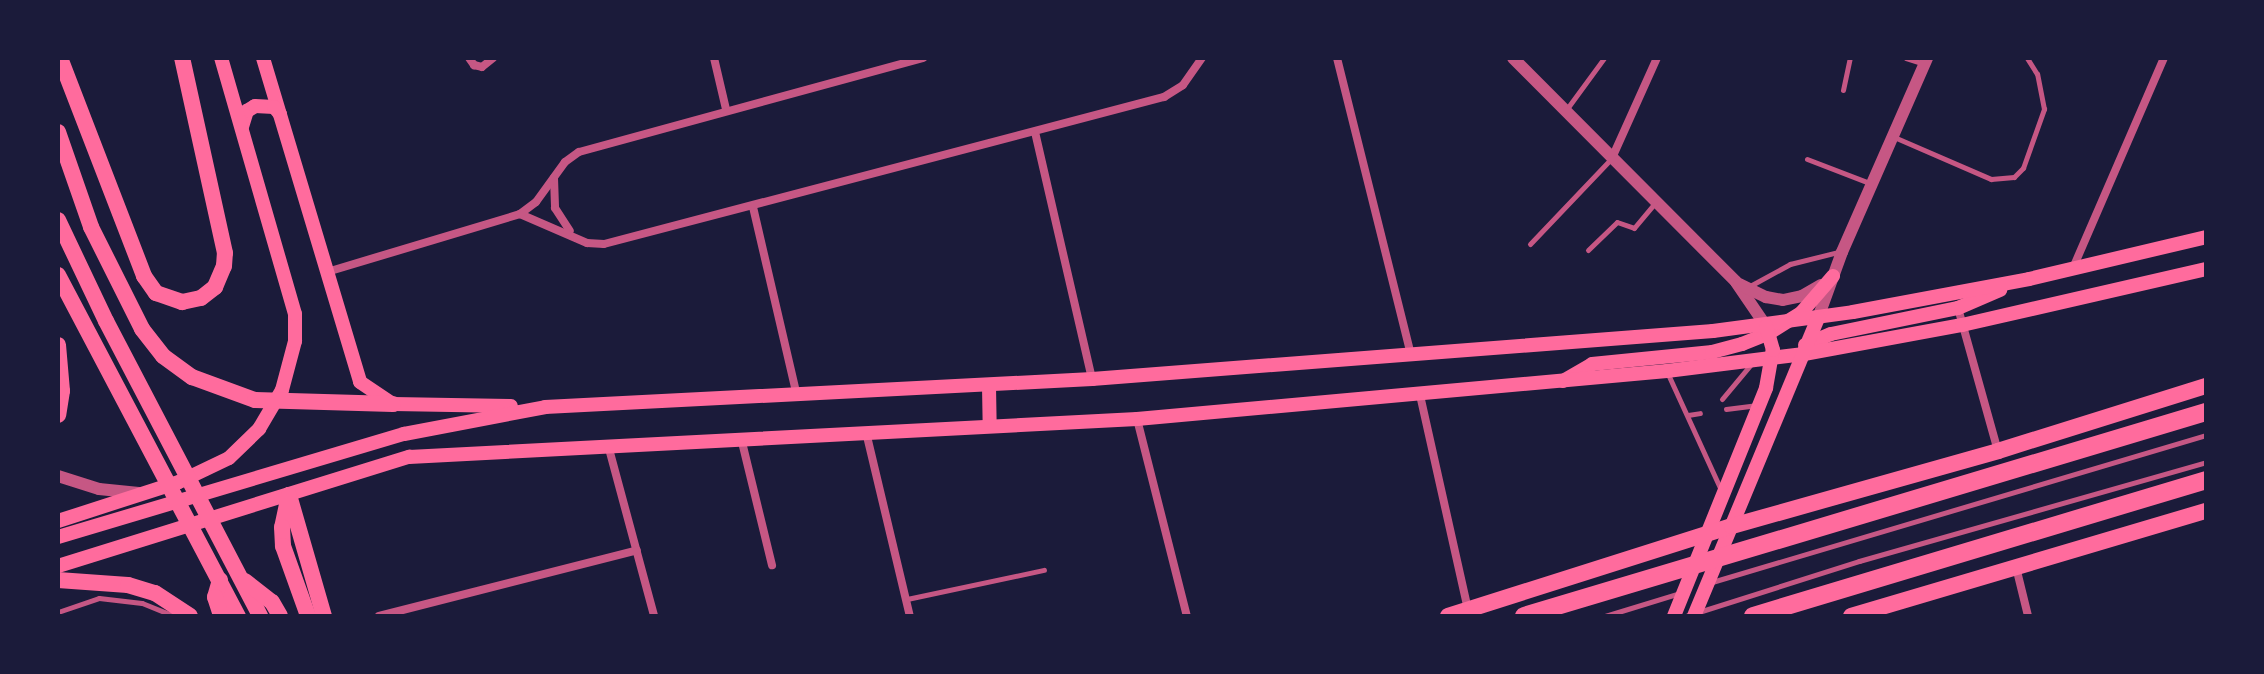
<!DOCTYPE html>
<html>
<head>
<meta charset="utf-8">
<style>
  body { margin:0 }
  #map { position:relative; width:2264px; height:674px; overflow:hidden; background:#1b1b3a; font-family:"Sofia Sans Condensed",sans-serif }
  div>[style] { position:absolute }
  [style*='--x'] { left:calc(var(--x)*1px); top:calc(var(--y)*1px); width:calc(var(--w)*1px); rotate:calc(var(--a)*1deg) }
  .service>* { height:5px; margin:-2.5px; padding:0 2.5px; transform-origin:2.5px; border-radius:2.5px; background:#c65784 }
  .minor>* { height:8px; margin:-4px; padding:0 4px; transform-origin:4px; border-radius:4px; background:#c65784 }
  .tertiary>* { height:12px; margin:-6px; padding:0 6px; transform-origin:6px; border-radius:6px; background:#c65784 }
  .secondary>* { height:14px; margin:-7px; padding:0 7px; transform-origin:7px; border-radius:7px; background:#ff6b9d }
  .primary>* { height:16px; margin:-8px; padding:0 8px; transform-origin:8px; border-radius:8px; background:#ff6b9d }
  .trunk>* { height:16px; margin:-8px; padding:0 8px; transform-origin:8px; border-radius:8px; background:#ff6b9d }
  .motorway>* { height:18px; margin:-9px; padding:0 9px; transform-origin:9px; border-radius:9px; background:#ff6b9d }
  span { translate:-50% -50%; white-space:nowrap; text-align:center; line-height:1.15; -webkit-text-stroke:8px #1b1b3a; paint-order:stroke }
  .frame { position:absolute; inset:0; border:60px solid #1b1b3a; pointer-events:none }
</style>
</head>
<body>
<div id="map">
  <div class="service">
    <div style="--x:1906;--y:58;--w:19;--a:18"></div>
    <div style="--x:1843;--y:90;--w:33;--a:-78"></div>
    <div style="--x:1566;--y:110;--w:64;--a:-53.8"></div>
    <div style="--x:1894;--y:137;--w:106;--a:23.4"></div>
    <div style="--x:1991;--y:179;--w:23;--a:-5"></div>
    <div style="--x:2014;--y:177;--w:13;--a:-45"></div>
    <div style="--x:2023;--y:168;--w:63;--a:-70.4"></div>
    <div style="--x:2044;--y:109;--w:36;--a:-101"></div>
    <div style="--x:2037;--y:74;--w:19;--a:-122"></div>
    <div style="--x:1807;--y:159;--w:70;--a:21"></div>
    <div style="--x:1530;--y:244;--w:119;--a:-46.4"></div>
    <div style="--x:1588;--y:250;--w:40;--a:-44"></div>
    <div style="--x:1617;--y:222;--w:18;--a:19"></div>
    <div style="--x:1634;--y:228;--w:34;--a:-50"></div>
    <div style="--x:1748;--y:287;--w:48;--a:-28.7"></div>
    <div style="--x:1790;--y:264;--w:49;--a:-14"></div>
    <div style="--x:1667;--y:372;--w:130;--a:65.4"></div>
    <div style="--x:1722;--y:399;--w:47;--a:-50.2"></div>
    <div style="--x:1726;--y:409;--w:32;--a:-7"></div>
    <div style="--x:1688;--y:415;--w:12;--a:-9"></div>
    <div style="--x:1712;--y:582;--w:515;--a:-16.57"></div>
    <div style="--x:907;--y:599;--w:140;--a:-12"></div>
    <div style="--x:58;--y:612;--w:43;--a:-18.9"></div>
    <div style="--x:99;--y:598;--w:43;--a:6.6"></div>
    <div style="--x:142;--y:603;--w:35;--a:22"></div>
    <div style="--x:1605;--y:616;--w:78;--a:-17"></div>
    <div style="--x:1686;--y:616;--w:182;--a:-17.6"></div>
    <div style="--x:1859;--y:561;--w:361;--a:-15.9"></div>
  </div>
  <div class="minor">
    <div style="--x:469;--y:58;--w:9;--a:54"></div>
    <div style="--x:474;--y:65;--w:8;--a:14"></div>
    <div style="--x:482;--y:67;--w:14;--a:-39"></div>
    <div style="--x:714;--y:58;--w:52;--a:76.8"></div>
    <div style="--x:1337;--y:58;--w:306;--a:76"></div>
    <div style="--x:1035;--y:132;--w:253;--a:77"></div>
    <div style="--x:1612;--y:158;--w:110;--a:-65.8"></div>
    <div style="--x:554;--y:178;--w:30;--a:88"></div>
    <div style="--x:555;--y:208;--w:27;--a:57"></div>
    <div style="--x:753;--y:207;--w:194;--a:76.9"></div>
    <div style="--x:520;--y:214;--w:73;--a:23.4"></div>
    <div style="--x:587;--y:243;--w:17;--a:3"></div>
    <div style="--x:604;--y:244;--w:579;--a:-14.71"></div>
    <div style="--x:1164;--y:97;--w:22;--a:-32"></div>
    <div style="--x:1183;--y:85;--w:33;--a:-55"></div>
    <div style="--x:2073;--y:268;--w:229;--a:-66.6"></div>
    <div style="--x:327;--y:272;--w:202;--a:-16.7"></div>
    <div style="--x:520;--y:214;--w:20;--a:-37"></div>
    <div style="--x:536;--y:202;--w:49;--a:-54.1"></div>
    <div style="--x:565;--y:162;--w:17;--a:-36"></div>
    <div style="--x:579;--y:152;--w:357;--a:-15.3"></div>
    <div style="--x:1958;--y:308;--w:148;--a:74.4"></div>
    <div style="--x:1420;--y:395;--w:219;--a:77.4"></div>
    <div style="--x:1137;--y:419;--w:203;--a:75.8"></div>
    <div style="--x:866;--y:432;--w:189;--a:76.6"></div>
    <div style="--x:741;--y:438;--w:131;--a:76.3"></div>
    <div style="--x:608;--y:445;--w:177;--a:74.9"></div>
    <div style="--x:2016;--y:567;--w:50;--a:76.2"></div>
    <div style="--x:379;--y:616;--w:266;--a:-14.3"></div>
  </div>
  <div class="tertiary">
    <div style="--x:1513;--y:58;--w:316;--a:45.1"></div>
    <div style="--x:1736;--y:282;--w:53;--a:55.7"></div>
    <div style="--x:1739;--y:284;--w:30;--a:26"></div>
    <div style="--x:1766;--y:297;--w:17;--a:10"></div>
    <div style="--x:1783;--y:300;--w:19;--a:-12"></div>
    <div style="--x:1802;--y:296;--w:22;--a:-30"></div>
    <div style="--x:1818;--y:318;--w:70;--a:-70"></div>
    <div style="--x:1842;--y:252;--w:212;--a:-66.3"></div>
    <div style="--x:58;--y:476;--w:43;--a:17.6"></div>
    <div style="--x:99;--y:489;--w:40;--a:5.7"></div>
  </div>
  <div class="secondary">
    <div style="--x:263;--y:58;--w:338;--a:73.3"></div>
    <div style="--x:360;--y:382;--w:40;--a:34"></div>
    <div style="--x:393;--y:404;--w:118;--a:1"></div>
    <div style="--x:242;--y:127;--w:17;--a:-73"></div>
    <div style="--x:247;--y:111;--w:9;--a:-32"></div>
    <div style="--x:255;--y:106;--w:19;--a:3"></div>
    <div style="--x:274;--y:107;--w:9;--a:49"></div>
    <div style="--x:1805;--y:345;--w:28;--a:-23"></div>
    <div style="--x:1831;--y:334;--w:130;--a:-11.6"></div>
    <div style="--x:1958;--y:308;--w:46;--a:-23.2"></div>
    <div style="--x:1563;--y:381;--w:34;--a:-30"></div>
    <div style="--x:1592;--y:364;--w:121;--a:-5.7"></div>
    <div style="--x:1712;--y:352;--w:31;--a:-15"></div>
    <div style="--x:1742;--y:344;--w:29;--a:-22"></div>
    <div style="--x:1769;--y:333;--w:38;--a:-32"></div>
    <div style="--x:1801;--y:313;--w:49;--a:-49.1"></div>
    <div style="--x:989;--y:386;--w:39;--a:89"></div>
    <div style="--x:58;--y:521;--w:127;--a:-17.9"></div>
    <div style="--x:179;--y:482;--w:55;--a:-25.6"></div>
    <div style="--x:229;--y:458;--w:42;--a:-44"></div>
    <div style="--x:259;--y:429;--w:45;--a:-59.5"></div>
    <div style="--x:282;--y:390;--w:51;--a:-75.1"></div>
    <div style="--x:295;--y:341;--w:27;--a:-90"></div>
    <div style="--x:295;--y:314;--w:266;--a:-106.1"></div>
    <div style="--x:58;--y:537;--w:361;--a:-16.6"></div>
    <div style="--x:404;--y:434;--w:144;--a:-10.8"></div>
    <div style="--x:545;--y:407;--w:548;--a:-2.93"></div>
    <div style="--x:1092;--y:379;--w:623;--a:-4.42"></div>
    <div style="--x:1713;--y:331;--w:141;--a:-7.7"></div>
    <div style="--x:1853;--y:312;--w:179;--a:-10.6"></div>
    <div style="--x:2029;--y:279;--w:182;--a:-13.3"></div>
    <div style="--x:58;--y:566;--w:368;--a:-17.3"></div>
    <div style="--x:409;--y:457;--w:729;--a:-2.99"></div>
    <div style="--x:1137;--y:419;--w:532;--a:-5.17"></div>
    <div style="--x:1667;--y:371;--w:138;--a:-7.1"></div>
    <div style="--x:1804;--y:354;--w:161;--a:-10.4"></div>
    <div style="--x:1962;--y:325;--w:250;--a:-12.9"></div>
    <div style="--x:1674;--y:616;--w:246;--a:-68"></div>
    <div style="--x:1766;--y:388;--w:39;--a:-80"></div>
    <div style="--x:1773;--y:350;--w:25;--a:-106"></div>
    <div style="--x:1694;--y:616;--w:323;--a:-67.4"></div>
  </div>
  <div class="primary">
    <div style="--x:289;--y:495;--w:126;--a:73.9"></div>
    <div style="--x:1448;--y:616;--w:298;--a:-17.6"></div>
    <div style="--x:1732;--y:526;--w:276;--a:-15.7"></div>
    <div style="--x:1998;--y:451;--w:218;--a:-17.4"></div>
    <div style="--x:1851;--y:616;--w:370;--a:-16.5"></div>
  </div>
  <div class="trunk">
    <div style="--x:60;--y:58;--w:234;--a:68.9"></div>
    <div style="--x:144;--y:276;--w:21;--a:55"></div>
    <div style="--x:156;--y:293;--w:28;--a:19"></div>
    <div style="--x:182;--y:302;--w:19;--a:-12"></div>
    <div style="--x:201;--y:298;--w:18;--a:-38"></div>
    <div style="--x:215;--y:287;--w:23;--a:-67"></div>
    <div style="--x:224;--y:266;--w:13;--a:-86"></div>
    <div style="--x:225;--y:253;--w:200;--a:-102.4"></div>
    <div style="--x:58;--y:132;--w:101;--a:70.8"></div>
    <div style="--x:91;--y:227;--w:114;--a:63.4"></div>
    <div style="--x:142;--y:329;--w:34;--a:52"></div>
    <div style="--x:163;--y:356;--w:36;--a:36"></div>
    <div style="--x:192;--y:377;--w:67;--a:20.1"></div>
    <div style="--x:255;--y:400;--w:138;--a:1.7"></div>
    <div style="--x:58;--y:220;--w:112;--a:64.6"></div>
    <div style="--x:106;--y:321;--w:333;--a:62.4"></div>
    <div style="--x:58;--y:275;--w:386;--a:62.2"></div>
    <div style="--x:58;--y:345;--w:46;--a:85"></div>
    <div style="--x:62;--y:391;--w:24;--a:99"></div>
    <div style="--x:289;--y:495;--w:33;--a:102"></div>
    <div style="--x:282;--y:527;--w:19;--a:87"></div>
    <div style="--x:283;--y:546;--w:74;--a:70.3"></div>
    <div style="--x:58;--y:580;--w:70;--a:4.1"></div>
    <div style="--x:128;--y:585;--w:28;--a:17"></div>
    <div style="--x:155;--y:593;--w:42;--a:33.3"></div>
    <div style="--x:220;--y:580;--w:18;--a:106"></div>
    <div style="--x:215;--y:597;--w:20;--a:72"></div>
    <div style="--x:245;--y:581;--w:34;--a:38"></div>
    <div style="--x:272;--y:602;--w:16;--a:60"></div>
  </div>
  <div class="motorway">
    <div style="--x:1524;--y:616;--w:712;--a:-16.65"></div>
    <div style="--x:1753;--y:616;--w:473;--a:-16.7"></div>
  </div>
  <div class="frame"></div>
</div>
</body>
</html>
